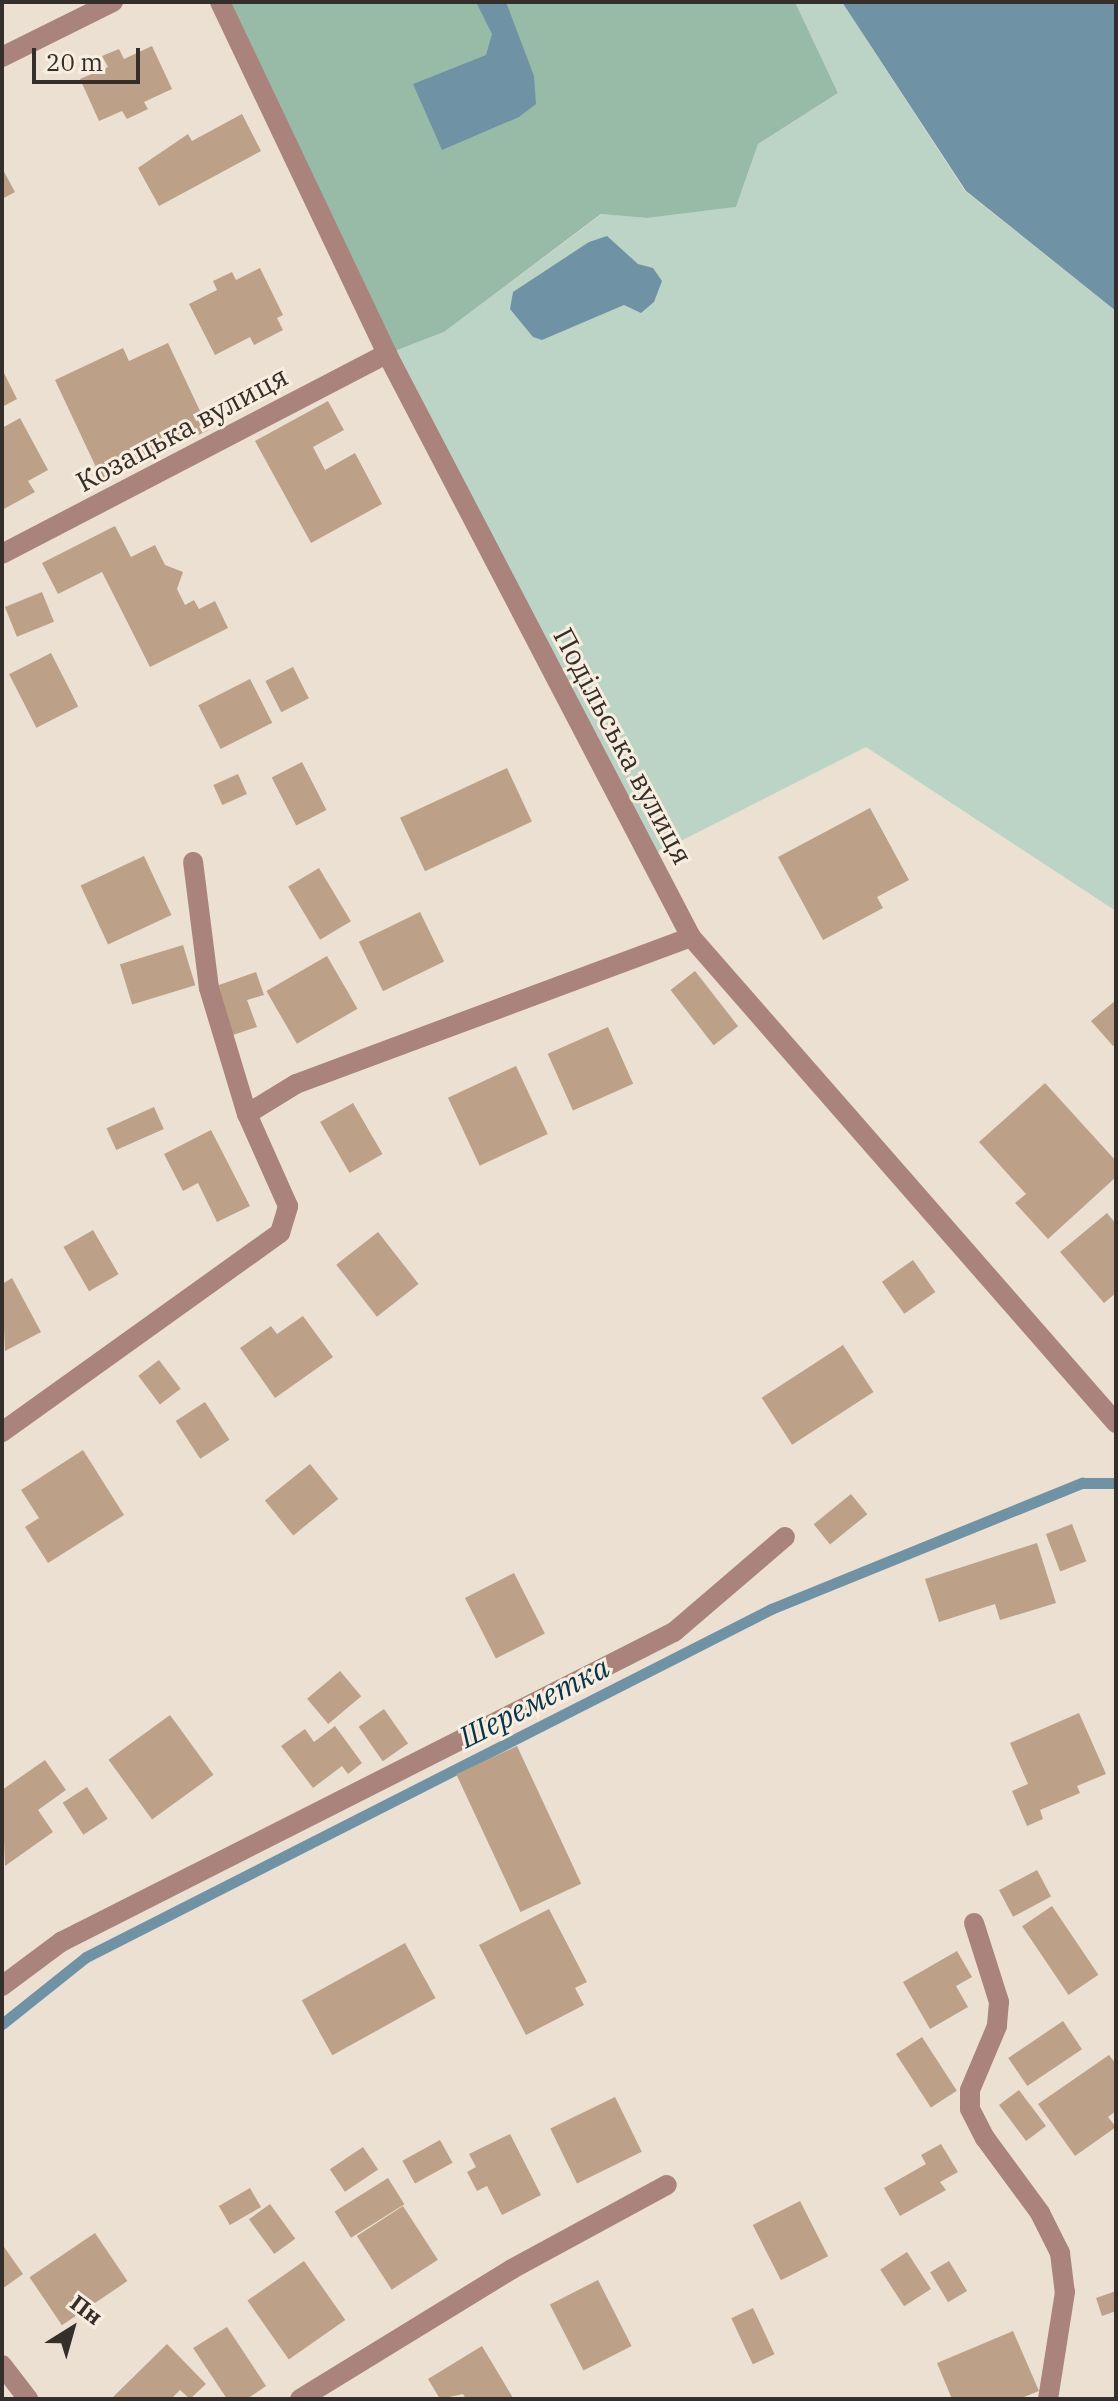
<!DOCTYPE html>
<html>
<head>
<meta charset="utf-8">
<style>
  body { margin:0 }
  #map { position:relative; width:1118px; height:2401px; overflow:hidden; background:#ebe0d1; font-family:"IBM Plex Serif",serif }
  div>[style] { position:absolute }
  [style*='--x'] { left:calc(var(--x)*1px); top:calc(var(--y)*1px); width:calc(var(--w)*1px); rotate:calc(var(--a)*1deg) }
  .green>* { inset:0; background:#bbd4c6 }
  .forest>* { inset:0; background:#98bba8 }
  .water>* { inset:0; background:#7092a5 }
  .stream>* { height:11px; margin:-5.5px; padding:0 5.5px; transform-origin:5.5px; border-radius:5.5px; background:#7092a5 }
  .building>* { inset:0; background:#bca188; transform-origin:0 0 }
  .minor>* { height:20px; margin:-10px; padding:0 10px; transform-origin:10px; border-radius:10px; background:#a9837c }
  span { translate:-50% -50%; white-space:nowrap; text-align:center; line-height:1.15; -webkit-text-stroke:6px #f9eddf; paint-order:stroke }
  .street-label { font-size:28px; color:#342f2a }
  .water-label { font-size:30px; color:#05364b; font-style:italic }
  .frame { position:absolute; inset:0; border:4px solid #342f2a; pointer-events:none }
  .north { position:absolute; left:32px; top:2289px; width:80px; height:80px; -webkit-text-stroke:6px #f9eddf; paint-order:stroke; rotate:37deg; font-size:22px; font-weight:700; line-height:32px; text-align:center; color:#342f2a }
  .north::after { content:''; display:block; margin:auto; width:28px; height:36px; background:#342f2a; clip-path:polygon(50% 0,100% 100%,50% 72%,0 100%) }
  .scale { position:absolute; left:32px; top:48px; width:108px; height:36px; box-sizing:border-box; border:4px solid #342f2a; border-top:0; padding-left:10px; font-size:24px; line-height:28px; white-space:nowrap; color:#342f2a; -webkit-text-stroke:6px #f9eddf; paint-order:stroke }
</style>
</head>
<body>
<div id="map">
  <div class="green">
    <div style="clip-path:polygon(795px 2px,842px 2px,965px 191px,1116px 311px,1116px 911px,866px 747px,649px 857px,387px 354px,444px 332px,602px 214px,647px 218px,736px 207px,758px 144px,838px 93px)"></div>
  </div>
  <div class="forest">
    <div style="clip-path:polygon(220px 2px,795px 2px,838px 93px,758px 144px,736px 207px,647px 218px,601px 214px,444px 332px,387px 354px)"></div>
  </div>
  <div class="water">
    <div style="clip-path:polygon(476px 2px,506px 2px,534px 76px,536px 104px,519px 117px,442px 150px,413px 84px,486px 55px,492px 34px)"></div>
    <div style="clip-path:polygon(842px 2px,1116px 2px,1116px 311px,966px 191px)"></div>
    <div style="clip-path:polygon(607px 236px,638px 264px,653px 268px,662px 281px,654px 302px,641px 313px,624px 305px,542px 340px,533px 337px,510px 309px,513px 292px,589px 242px)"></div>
  </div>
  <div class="stream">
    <div style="--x:2;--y:2024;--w:107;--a:-38.6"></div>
    <div style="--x:86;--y:1957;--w:768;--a:-26.93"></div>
    <div style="--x:771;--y:1609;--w:336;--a:-22.1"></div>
    <div style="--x:1082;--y:1483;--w:34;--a:0"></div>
  </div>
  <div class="building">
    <div style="clip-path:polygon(152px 46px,172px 89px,144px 102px,148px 109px,127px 119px,122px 111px,99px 121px,80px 79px,108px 67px,102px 56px,119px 49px,124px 59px)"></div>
    <div style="clip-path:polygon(242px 114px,261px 151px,159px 206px,138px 168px,188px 134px,192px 141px)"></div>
    <div style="clip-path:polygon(2px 168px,15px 192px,2px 199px)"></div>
    <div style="clip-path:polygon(260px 268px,283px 315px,277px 318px,283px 330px,254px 345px,250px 337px,215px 355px,189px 304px,217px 290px,213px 281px,232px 272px,236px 280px)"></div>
    <div style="clip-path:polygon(168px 343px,209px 430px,102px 480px,55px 380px,123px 348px,129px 361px)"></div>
    <div style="clip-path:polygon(2px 369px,17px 399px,2px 407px)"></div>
    <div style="clip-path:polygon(328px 401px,344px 430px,313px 447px,325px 470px,355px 453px,382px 504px,311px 543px,255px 441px)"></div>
    <div style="clip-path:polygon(20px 418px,48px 470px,28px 481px,35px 492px,2px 510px,2px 428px)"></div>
    <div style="clip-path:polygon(115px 526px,131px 557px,155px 545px,165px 565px,183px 572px,177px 589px,185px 605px,194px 600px,199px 609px,215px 601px,228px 628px,150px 667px,102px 572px,58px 594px,42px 563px)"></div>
    <div style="left:42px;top:592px;width:32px;height:40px;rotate:68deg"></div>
    <div style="left:51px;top:653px;width:60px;height:47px;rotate:63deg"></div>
    <div style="left:293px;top:667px;width:35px;height:31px;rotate:63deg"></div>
    <div style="left:250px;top:679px;width:49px;height:58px;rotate:63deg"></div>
    <div style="left:302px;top:762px;width:54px;height:34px;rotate:63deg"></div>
    <div style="left:507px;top:768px;width:59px;height:118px;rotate:65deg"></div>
    <div style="left:238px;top:774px;width:22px;height:27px;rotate:66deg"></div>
    <div style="clip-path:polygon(870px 808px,909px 880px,877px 897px,883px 908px,823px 940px,778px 857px)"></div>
    <div style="left:144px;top:856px;width:65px;height:70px;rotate:65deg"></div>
    <div style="left:319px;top:868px;width:62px;height:36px;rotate:59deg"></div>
    <div style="left:420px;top:912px;width:55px;height:68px;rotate:64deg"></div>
    <div style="left:183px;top:945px;width:42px;height:66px;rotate:73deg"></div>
    <div style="left:327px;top:956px;width:61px;height:70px;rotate:60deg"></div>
    <div style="left:695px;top:971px;width:70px;height:31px;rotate:52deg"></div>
    <div style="clip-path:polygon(256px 972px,264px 995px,247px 1000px,257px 1027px,233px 1035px,216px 986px)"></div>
    <div style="clip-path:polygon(1116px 1000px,1116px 1044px,1113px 1046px,1091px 1021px)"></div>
    <div style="left:608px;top:1027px;width:62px;height:66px;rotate:66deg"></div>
    <div style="left:516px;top:1066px;width:75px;height:75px;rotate:65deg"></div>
    <div style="clip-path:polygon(1045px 1083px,1116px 1161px,1116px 1177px,1048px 1239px,1015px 1203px,1026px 1194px,979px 1142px)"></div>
    <div style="left:353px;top:1103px;width:59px;height:38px;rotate:60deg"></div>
    <div style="left:154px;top:1107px;width:24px;height:52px;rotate:66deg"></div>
    <div style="clip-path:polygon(211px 1130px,250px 1206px,217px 1222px,198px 1183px,183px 1191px,164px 1154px)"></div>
    <div style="clip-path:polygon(1107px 1213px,1116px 1224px,1116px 1293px,1104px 1303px,1060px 1252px)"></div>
    <div style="left:93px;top:1230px;width:51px;height:34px;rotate:60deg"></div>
    <div style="left:378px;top:1232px;width:66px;height:53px;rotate:52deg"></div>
    <div style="left:913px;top:1260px;width:39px;height:38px;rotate:55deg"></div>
    <div style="clip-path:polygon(12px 1278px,41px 1332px,5px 1351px,2px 1284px)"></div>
    <div style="clip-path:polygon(303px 1316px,333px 1357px,275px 1398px,240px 1348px,271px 1326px,277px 1334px)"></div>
    <div style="left:843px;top:1345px;width:56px;height:97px;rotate:57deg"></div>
    <div style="left:159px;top:1360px;width:36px;height:26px;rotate:53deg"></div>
    <div style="left:205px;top:1402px;width:45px;height:35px;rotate:57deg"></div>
    <div style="clip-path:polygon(83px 1450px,124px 1515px,48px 1563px,25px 1527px,39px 1518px,21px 1490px)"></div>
    <div style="left:310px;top:1464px;width:45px;height:58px;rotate:51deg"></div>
    <div style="left:851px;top:1494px;width:26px;height:48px;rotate:51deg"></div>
    <div style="left:1072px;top:1524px;width:40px;height:28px;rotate:69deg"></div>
    <div style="clip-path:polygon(1037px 1543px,1056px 1603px,1000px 1620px,995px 1604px,939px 1622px,925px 1579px)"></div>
    <div style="left:514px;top:1573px;width:68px;height:55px;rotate:63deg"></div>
    <div style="left:340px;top:1671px;width:33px;height:43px;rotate:50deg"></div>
    <div style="left:384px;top:1709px;width:42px;height:31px;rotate:55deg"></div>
    <div style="clip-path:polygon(1079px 1713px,1106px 1774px,1077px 1786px,1080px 1793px,1040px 1810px,1043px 1819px,1027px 1826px,1012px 1791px,1028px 1784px,1010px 1743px)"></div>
    <div style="left:170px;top:1715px;width:74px;height:76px;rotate:54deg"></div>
    <div style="clip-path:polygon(335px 1726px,362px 1763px,348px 1774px,342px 1766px,313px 1788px,281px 1746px,305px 1729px,314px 1742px)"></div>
    <div style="left:517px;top:1746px;width:152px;height:67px;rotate:65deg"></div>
    <div style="clip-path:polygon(45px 1760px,66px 1790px,38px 1810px,53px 1832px,5px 1866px,2px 1790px)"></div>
    <div style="left:87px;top:1787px;width:38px;height:29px;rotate:57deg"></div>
    <div style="left:1037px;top:1870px;width:30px;height:43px;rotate:62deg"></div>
    <div style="left:1052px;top:1906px;width:83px;height:36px;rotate:56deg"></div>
    <div style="clip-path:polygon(549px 1909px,587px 1982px,575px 1988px,584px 2005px,526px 2035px,479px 1945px)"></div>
    <div style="left:405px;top:1943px;width:63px;height:118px;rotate:61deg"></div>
    <div style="clip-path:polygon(957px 1951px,972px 1977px,956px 1986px,968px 2007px,930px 2029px,903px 1982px)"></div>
    <div style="left:1063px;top:2021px;width:34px;height:66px;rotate:56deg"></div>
    <div style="left:922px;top:2037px;width:64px;height:31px;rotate:57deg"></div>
    <div style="clip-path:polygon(1109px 2055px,1116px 2064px,1116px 2111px,1108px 2117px,1116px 2127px,1075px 2156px,1038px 2104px)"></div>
    <div style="left:1019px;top:2090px;width:45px;height:25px;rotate:53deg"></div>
    <div style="left:615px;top:2097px;width:61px;height:72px;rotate:64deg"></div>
    <div style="clip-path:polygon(510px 2134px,541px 2195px,502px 2215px,487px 2186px,477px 2191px,467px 2172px,476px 2167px,469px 2154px)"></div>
    <div style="left:440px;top:2140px;width:26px;height:43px;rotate:61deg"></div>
    <div style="clip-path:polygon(941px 2144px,958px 2172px,940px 2182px,946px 2190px,900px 2216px,884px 2188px,926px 2164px,921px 2155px)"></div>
    <div style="left:363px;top:2147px;width:27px;height:40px;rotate:56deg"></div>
    <div style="left:388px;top:2178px;width:31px;height:63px;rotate:58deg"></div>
    <div style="left:250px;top:2188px;width:22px;height:36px;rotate:60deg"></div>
    <div style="left:800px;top:2201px;width:62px;height:53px;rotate:63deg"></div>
    <div style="left:270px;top:2204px;width:43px;height:26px;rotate:54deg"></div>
    <div style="left:403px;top:2206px;width:64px;height:55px;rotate:57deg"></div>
    <div style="left:95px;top:2233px;width:58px;height:79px;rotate:56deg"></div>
    <div style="clip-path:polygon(2px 2244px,23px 2274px,2px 2289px)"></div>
    <div style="left:907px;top:2252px;width:44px;height:32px;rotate:57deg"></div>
    <div style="left:304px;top:2261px;width:72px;height:69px;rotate:55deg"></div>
    <div style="left:949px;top:2261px;width:35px;height:22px;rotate:59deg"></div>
    <div style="left:598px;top:2280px;width:74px;height:54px;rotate:63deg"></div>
    <div style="clip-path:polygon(1116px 2291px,1116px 2311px,1102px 2316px,1096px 2298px)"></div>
    <div style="left:753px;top:2308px;width:51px;height:24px;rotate:65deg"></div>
    <div style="clip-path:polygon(227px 2327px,266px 2386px,247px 2399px,227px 2399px,193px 2348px)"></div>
    <div style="clip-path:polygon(1013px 2331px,1039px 2391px,1019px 2399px,952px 2399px,937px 2363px)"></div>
    <div style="clip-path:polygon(167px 2344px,206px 2384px,190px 2399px,180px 2390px,171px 2399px,111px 2399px)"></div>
    <div style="clip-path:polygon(482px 2346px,513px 2398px,466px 2399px,463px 2394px,440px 2399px,428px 2379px)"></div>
  </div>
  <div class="minor">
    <div style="--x:220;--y:2;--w:390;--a:64.6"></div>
    <div style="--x:387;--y:354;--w:657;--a:62.46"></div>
    <div style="--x:691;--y:937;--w:646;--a:48.83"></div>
    <div style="--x:2;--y:57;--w:124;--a:-26.4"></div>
    <div style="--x:2;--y:554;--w:434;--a:-27.5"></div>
    <div style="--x:247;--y:1114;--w:57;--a:-31.5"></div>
    <div style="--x:296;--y:1084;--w:421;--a:-20.4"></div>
    <div style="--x:2;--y:1432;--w:342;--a:-35.6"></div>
    <div style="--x:280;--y:1233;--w:28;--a:-73"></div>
    <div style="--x:288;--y:1206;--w:101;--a:-114"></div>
    <div style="--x:247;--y:1114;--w:132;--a:-106.8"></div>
    <div style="--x:209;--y:988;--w:127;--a:-97.2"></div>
    <div style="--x:974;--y:1923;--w:83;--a:72.4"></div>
    <div style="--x:999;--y:2002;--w:24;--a:95"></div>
    <div style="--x:997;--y:2026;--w:69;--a:112.9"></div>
    <div style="--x:970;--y:2090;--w:19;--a:90"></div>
    <div style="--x:970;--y:2109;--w:33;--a:63"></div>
    <div style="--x:985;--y:2138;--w:93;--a:53.7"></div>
    <div style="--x:1040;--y:2213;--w:45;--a:63.4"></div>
    <div style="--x:1060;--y:2253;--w:39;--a:83"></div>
    <div style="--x:1065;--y:2292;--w:108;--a:99"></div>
    <div style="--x:2;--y:1986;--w:74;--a:-36.7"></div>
    <div style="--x:61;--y:1942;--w:687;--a:-26.83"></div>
    <div style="--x:674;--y:1632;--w:146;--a:-40.6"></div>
    <div style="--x:2;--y:2365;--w:43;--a:52.6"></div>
    <div style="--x:300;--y:2399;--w:249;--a:-31.5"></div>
    <div style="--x:512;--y:2269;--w:176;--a:-28.5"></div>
  </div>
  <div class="street-label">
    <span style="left:182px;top:429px;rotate:-28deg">Козацька вулиця</span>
    <span style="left:623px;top:746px;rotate:62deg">Подільська вулиця</span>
  </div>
  <div class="water-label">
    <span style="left:534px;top:1702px;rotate:-27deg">Шереметка</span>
  </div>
  <div class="frame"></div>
  <div class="north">Пн</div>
  <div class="scale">20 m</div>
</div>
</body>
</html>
